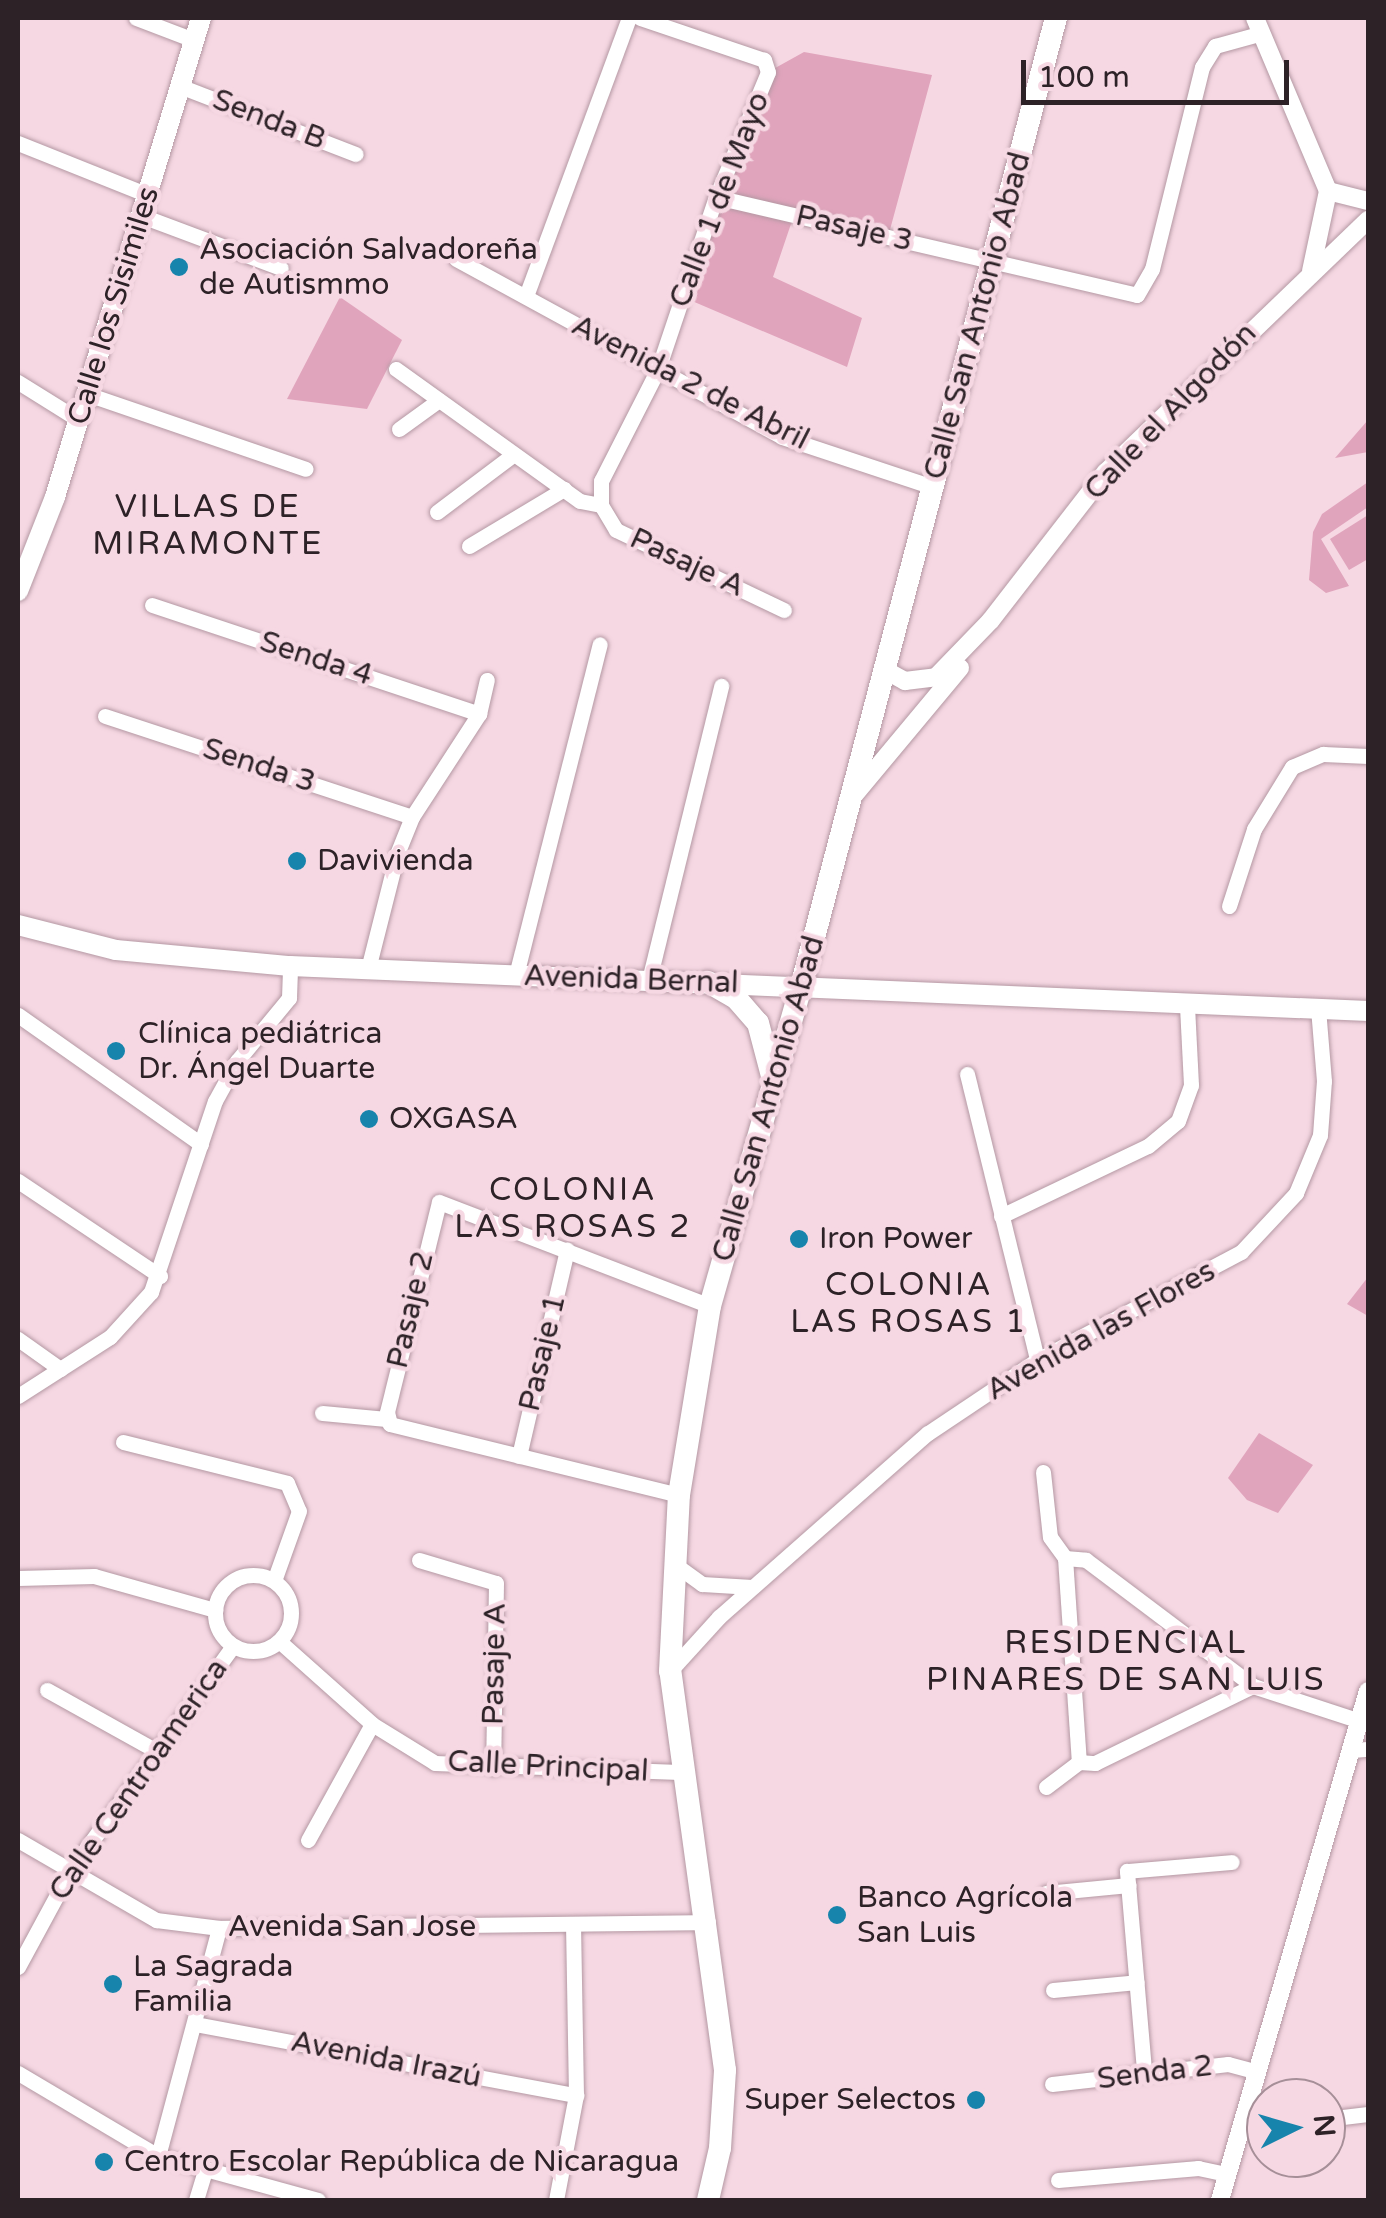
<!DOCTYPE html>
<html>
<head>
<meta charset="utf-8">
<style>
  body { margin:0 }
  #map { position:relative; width:1386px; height:2218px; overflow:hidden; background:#f6d8e3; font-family:"Varela Round",sans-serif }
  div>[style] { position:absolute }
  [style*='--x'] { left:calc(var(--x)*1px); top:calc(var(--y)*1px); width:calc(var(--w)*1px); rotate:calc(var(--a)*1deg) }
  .green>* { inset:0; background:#e0a4bc }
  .roads { filter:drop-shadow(0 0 2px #b498a3) drop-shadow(0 0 2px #b498a3) }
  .minor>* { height:15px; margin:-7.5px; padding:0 7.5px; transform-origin:7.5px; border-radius:7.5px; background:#fff }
  .minor>.ring { margin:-7.5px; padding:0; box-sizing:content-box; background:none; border:15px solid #fff; border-radius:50% }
  .tertiary>* { height:18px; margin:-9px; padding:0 9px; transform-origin:9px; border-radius:9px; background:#fff }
  .secondary>* { height:20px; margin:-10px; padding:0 10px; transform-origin:10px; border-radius:10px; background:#fff }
  .primary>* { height:22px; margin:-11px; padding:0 11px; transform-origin:11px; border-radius:11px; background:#fff }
  .dots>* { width:28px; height:28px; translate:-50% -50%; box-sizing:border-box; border:5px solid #f6d8e3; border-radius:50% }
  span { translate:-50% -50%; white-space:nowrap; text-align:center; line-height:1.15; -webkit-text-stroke:9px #f6d8e3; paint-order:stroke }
  .street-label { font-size:30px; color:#2d2227 }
  .poi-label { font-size:30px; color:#2d2227 }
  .left { translate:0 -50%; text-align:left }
  .right { translate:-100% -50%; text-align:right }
  .neighbourhood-label { font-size:32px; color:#2d2227; letter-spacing:2.5px }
  .frame { position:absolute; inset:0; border:20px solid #2d2227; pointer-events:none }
  .north { position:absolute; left:1246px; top:2078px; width:100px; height:100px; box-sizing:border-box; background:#f6d8e3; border:2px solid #a68f98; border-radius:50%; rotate:85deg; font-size:28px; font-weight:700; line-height:40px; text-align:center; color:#2d2227 }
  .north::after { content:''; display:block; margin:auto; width:35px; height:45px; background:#1784ac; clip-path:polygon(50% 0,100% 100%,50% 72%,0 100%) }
  .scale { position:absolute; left:1021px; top:60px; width:268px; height:45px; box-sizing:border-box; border:5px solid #2d2227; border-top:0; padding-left:12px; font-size:30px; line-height:35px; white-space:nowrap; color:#2d2227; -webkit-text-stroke:8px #f6d8e3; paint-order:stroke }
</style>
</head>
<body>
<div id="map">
  <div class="green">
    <div style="clip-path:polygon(804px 52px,932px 75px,888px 237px,794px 215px,773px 277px,862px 318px,847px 367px,685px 298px,768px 72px)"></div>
    <div style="clip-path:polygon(340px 297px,402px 340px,367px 409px,287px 399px)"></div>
    <div style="clip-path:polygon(1368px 420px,1368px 452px,1335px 458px)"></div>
    <div style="clip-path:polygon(1368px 482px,1368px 507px,1321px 539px,1349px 586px,1326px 593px,1309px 580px,1313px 532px,1322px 514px)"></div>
    <div style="clip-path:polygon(1368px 515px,1368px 559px,1349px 570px,1330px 539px)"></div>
    <div style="clip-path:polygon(1368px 1277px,1368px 1316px,1347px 1304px)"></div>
    <div style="clip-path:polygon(1259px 1433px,1313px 1465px,1278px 1513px,1247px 1500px,1228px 1478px)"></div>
  </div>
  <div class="roads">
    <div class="minor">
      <div style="--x:136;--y:18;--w:62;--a:20.8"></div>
      <div style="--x:182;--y:87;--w:186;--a:21.1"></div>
      <div style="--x:18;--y:143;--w:140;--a:21.8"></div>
      <div style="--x:716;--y:197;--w:432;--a:13.1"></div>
      <div style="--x:1137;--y:295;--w:30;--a:-60"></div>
      <div style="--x:1152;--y:269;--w:208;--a:-76.1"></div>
      <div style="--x:1202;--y:67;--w:25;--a:-58"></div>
      <div style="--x:1215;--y:46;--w:49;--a:-15.5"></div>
      <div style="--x:142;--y:216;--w:148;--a:20.5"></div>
      <div style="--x:456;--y:259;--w:371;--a:28.6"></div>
      <div style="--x:782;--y:437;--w:159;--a:18.3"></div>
      <div style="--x:526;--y:296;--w:296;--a:-69.7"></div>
      <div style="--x:396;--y:369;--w:226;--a:35.7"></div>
      <div style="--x:580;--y:501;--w:21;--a:11"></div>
      <div style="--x:18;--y:382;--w:72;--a:31.9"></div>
      <div style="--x:87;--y:394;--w:231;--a:18.9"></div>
      <div style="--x:399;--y:429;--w:49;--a:-35.9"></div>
      <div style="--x:601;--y:505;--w:24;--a:-90"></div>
      <div style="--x:601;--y:481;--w:126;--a:-63"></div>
      <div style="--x:658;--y:369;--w:182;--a:-71.4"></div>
      <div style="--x:716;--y:197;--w:135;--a:-67.4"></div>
      <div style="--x:768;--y:72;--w:13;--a:-108"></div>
      <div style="--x:764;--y:60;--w:131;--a:-161.3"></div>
      <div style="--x:601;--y:505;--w:29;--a:59"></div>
      <div style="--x:616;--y:530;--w:186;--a:25.5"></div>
      <div style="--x:437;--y:512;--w:96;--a:-37"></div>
      <div style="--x:469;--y:546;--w:111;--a:-31"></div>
      <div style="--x:152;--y:605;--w:345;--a:18.4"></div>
      <div style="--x:105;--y:716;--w:323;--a:18.2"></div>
      <div style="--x:1229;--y:906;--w:81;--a:-72"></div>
      <div style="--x:1254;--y:829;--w:73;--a:-58.5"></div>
      <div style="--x:1292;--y:767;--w:34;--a:-23"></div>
      <div style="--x:1323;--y:754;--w:45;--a:2.5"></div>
      <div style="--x:368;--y:969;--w:119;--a:-75.8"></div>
      <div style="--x:397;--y:854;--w:40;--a:-68"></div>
      <div style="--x:412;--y:817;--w:123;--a:-57"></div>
      <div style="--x:479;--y:714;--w:35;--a:-77"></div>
      <div style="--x:516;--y:975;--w:341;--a:-75.8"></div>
      <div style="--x:649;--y:980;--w:303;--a:-76.2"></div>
      <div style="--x:18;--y:1015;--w:224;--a:35.2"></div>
      <div style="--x:967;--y:1074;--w:294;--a:76.2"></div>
      <div style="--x:18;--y:1181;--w:171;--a:33.8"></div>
      <div style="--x:1001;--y:1216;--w:163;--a:-25.5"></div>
      <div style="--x:1148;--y:1146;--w:39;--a:-40"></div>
      <div style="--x:1178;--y:1121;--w:38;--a:-70"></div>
      <div style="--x:1191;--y:1085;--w:79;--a:-92.9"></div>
      <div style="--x:18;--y:1339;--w:52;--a:35.5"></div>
      <div style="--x:18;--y:1396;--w:109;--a:-32.7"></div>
      <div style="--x:110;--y:1337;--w:61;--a:-47.7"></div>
      <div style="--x:151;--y:1292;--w:201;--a:-71.5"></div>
      <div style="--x:215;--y:1101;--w:46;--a:-61.2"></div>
      <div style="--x:237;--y:1061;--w:82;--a:-50.5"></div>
      <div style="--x:289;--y:998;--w:32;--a:-88"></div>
      <div style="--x:322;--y:1413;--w:65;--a:5.3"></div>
      <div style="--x:123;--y:1442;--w:169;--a:14"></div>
      <div style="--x:287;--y:1483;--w:30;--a:67"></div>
      <div style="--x:299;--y:1511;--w:74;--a:109.7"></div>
      <div style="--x:519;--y:1456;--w:212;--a:-76.9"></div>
      <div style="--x:1043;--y:1472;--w:65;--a:83.9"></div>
      <div style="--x:1050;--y:1537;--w:26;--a:54"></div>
      <div style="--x:1065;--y:1558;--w:204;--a:86.1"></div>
      <div style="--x:679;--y:1495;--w:298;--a:-166.2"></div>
      <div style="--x:390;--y:1424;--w:12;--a:-104"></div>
      <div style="--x:387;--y:1412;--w:216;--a:-76.1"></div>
      <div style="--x:439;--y:1202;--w:290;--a:21"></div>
      <div style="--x:1065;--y:1558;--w:21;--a:5"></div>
      <div style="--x:1086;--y:1560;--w:209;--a:37"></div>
      <div style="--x:1253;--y:1686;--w:113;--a:18.1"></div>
      <div style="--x:419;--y:1560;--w:80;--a:16.6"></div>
      <div style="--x:496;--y:1583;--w:185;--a:90.9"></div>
      <div style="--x:673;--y:1563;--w:36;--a:36"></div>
      <div style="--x:702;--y:1584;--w:50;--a:3.4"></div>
      <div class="ring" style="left:215px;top:1575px;width:61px;height:61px"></div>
      <div style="--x:18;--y:1578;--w:76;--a:-1.5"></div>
      <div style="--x:94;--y:1576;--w:126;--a:15.7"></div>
      <div style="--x:279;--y:1641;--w:125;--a:41.7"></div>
      <div style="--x:372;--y:1724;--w:74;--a:31.8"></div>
      <div style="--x:435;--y:1763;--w:244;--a:2.1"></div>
      <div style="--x:670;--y:1671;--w:73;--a:-47.8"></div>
      <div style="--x:719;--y:1617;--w:278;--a:-41.4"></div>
      <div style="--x:928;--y:1433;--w:131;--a:-33.8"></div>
      <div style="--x:1037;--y:1360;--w:231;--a:-27.9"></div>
      <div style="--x:1241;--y:1252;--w:81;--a:-47"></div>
      <div style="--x:1296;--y:1193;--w:63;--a:-67.5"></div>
      <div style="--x:1320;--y:1135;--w:54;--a:-85.8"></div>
      <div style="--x:1324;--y:1081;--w:73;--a:-94.7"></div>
      <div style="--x:47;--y:1690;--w:124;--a:29.1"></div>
      <div style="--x:1352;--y:1750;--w:16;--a:-4"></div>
      <div style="--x:1046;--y:1787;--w:41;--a:-37.1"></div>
      <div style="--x:1079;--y:1762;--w:16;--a:4"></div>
      <div style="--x:1095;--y:1763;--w:176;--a:-26"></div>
      <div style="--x:18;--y:1840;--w:160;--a:30.1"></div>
      <div style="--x:156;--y:1920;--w:64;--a:7.2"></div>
      <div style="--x:219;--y:1928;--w:489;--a:-0.7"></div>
      <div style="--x:308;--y:1840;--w:132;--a:-61.1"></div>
      <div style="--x:1046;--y:1893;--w:83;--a:-5.5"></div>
      <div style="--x:18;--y:1967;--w:109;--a:-61.6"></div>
      <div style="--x:70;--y:1871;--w:278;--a:-54.1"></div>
      <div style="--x:1053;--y:1990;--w:84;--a:-5.4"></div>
      <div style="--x:195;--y:2024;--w:388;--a:10.6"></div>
      <div style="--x:1144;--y:2070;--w:200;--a:-94.9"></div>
      <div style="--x:1127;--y:1871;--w:105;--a:-4.9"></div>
      <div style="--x:18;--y:2073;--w:163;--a:30.7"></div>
      <div style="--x:158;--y:2156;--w:166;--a:15.4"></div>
      <div style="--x:1052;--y:2084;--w:177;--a:-6.5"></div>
      <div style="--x:1228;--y:2064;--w:30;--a:15"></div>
      <div style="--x:1326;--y:2119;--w:42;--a:-6.8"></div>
      <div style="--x:1240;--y:2128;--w:26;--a:-4"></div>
      <div style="--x:158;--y:2156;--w:236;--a:-75"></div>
      <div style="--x:1058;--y:2180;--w:141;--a:-4.9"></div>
      <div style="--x:1198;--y:2168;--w:30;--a:12"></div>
      <div style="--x:196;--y:2200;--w:30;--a:-73"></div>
      <div style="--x:556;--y:2200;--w:107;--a:-79.2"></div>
      <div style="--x:576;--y:2095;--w:169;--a:-91"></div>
    </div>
    <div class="tertiary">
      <div style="--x:1255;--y:18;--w:188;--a:67.1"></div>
      <div style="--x:1328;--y:191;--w:41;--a:14"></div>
      <div style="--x:1311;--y:271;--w:82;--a:-78"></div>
      <div style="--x:885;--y:670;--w:23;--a:29"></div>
      <div style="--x:905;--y:681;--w:31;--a:-7"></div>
      <div style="--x:936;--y:677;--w:79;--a:-46"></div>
      <div style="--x:991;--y:620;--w:187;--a:-52.2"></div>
      <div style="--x:1106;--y:472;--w:364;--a:-43.9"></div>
      <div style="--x:855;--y:794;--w:164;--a:-50.2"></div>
      <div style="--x:1220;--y:2200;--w:530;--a:-73.79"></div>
    </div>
    <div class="secondary">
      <div style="--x:18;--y:591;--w:101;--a:-68.5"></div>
      <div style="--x:55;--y:497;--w:501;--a:-73.05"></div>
      <div style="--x:18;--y:925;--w:101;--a:14.3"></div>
      <div style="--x:116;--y:950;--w:175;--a:5.3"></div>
      <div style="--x:290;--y:966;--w:1079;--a:2.39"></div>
    </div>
    <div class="primary">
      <div style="--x:708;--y:982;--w:32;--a:30"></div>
      <div style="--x:736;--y:998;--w:33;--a:49"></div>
      <div style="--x:758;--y:1023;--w:55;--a:75.2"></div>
      <div style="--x:708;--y:2200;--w:53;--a:-77"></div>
      <div style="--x:720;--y:2148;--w:78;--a:-86.3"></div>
      <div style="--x:725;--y:2070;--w:403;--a:-97.8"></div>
      <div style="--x:670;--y:1671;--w:176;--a:-87.1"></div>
      <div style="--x:679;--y:1495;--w:192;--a:-80.7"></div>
      <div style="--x:710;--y:1306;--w:332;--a:-74.1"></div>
      <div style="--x:801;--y:987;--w:1002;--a:-75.26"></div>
    </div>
  </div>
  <div class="dots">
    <div style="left:179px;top:267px;background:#1784ac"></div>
    <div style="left:297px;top:861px;background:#1784ac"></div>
    <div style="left:116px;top:1051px;background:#1784ac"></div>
    <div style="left:369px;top:1119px;background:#1784ac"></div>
    <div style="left:799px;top:1239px;background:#1784ac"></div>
    <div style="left:837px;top:1915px;background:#1784ac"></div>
    <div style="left:113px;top:1984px;background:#1784ac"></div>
    <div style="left:976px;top:2100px;background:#1784ac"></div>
    <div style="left:104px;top:2162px;background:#1784ac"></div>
  </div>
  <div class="street-label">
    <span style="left:269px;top:120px;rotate:21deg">Senda B</span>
    <span style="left:720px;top:200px;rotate:-69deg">Calle 1 de Mayo</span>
    <span style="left:854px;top:229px;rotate:13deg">Pasaje 3</span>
    <span style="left:114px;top:306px;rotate:-73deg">Calle los Sisimiles</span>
    <span style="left:978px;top:316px;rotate:-75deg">Calle San Antonio Abad</span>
    <span style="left:690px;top:383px;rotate:27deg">Avenida 2 de Abril</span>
    <span style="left:1171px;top:412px;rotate:-46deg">Calle el Algodón</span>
    <span style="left:687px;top:563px;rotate:25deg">Pasaje A</span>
    <span style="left:316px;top:659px;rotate:18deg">Senda 4</span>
    <span style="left:259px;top:766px;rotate:18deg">Senda 3</span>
    <span style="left:631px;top:980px;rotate:2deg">Avenida Bernal</span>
    <span style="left:769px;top:1099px;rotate:-74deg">Calle San Antonio Abad</span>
    <span style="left:411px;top:1310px;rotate:-77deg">Pasaje 2</span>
    <span style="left:1101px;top:1331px;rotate:-29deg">Avenida las Flores</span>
    <span style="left:543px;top:1353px;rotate:-77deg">Pasaje 1</span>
    <span style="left:495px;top:1664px;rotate:-89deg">Pasaje A</span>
    <span style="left:548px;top:1767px;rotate:3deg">Calle Principal</span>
    <span style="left:139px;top:1780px;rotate:-55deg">Calle Centroamerica</span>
    <span style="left:352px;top:1927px">Avenida San Jose</span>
    <span style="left:386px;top:2060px;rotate:11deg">Avenida Irazú</span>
    <span style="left:1155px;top:2073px;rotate:-7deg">Senda 2</span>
  </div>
  <div class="poi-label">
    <span class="left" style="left:199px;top:267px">Asociación Salvadoreña<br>de Autismmo</span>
    <span class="left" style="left:317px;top:861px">Davivienda</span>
    <span class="left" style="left:138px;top:1051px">Clínica pediátrica<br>Dr. Ángel Duarte</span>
    <span class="left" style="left:389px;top:1119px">OXGASA</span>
    <span class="left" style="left:819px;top:1239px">Iron Power</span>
    <span class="left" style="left:857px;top:1915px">Banco Agrícola<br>San Luis</span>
    <span class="left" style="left:133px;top:1984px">La Sagrada<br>Familia</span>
    <span class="right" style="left:956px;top:2100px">Super Selectos</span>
    <span class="left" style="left:124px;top:2162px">Centro Escolar República de Nicaragua</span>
  </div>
  <div class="neighbourhood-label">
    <span style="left:208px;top:526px">VILLAS DE<br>MIRAMONTE</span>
    <span style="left:573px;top:1209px">COLONIA<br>LAS ROSAS 2</span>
    <span style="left:909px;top:1304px">COLONIA<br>LAS ROSAS 1</span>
    <span style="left:1126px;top:1662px">RESIDENCIAL<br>PINARES DE SAN LUIS</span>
  </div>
  <div class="frame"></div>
  <div class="north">N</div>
  <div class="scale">100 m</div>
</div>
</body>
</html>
